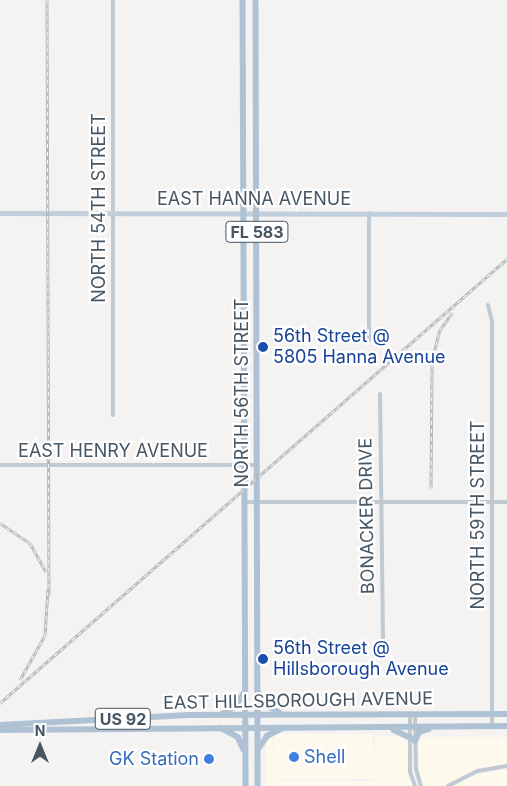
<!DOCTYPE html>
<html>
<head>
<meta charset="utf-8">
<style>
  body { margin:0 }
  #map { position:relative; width:507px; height:786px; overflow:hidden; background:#f5f2f2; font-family:Inter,sans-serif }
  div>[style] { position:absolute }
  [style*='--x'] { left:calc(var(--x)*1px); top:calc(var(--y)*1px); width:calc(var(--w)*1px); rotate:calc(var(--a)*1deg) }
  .commercial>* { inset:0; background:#fef9ed; transform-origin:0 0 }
  .street>* { height:4px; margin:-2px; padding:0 2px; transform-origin:2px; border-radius:2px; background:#bfcad3 }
  .secondary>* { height:5px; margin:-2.5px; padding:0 2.5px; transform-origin:2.5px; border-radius:2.5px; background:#c1cedb }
  .primary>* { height:5.5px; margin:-2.75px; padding:0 2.75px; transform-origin:2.75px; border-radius:2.75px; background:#afc2d4 }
  .rail>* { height:3px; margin-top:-1.5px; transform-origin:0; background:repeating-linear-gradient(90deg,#fff 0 4px,#b4b8bd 0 8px); box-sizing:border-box; border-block:1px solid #b4b8bd }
  .dots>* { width:14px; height:14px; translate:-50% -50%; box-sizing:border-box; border:2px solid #fff; border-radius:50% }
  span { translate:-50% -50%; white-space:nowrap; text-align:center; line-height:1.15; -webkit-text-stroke:4.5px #fff; paint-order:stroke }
  .shield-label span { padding:1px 4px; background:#fff; border:1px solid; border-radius:4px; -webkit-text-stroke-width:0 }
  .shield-label { font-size:16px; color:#475663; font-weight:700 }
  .street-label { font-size:18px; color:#475663 }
  .transit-label { font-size:18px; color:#164399 }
  .left { translate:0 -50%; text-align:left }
  .shop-label { font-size:18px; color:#366cbe }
  .right { translate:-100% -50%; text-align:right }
  .north { position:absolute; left:15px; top:721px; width:50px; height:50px; -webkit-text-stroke:4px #fff; paint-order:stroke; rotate:0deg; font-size:14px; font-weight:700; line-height:20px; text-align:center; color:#475663 }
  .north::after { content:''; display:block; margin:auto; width:18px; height:22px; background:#475663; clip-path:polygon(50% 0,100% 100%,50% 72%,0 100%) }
</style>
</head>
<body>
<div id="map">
  <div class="commercial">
    <div style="left:373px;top:734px;width:45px;height:99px;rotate:90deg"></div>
    <div style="clip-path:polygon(272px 735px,275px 780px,373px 781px,375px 736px,407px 736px,413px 786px,266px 786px,266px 741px)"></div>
    <div style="clip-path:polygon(419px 737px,507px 737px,507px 764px,477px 769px,443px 786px,424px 786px,418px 769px)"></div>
    <div style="clip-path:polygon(507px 769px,507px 786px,452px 786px,478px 774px)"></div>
  </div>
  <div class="street">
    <div style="--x:488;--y:305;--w:16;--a:76"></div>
    <div style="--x:492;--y:321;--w:405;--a:90"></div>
    <div style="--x:369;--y:340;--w:127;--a:-90"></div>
    <div style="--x:380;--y:394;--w:244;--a:89.3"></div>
    <div style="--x:113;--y:415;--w:415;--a:-90"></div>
    <div style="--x:0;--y:465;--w:257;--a:0"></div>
    <div style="--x:245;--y:502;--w:262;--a:0"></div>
    <div style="--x:410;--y:714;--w:58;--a:90"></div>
    <div style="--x:410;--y:772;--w:15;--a:70"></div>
    <div style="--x:415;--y:714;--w:55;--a:89"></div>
    <div style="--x:416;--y:769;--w:18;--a:74"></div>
    <div style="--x:448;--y:786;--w:34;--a:-27"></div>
    <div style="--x:478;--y:771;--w:29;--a:-10"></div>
  </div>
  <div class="secondary">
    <div style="--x:0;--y:213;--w:507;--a:0.11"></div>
  </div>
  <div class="primary">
    <div style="--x:243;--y:0;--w:786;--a:89.78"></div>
    <div style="--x:256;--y:0;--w:786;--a:89.85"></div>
    <div style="--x:259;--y:693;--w:14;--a:60"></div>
    <div style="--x:266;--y:705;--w:16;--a:30"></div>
    <div style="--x:222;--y:714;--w:15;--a:-28"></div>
    <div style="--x:235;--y:707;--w:15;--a:-58"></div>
    <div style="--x:0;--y:725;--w:189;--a:-3"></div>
    <div style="--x:189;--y:715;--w:318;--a:-0.2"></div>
    <div style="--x:221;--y:728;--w:19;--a:28"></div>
    <div style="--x:238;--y:737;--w:14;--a:65"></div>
    <div style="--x:0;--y:730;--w:507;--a:-0.45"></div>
    <div style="--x:394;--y:730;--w:19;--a:25"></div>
    <div style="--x:415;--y:741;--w:10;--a:-66"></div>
    <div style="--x:419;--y:732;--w:10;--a:-17"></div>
    <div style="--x:259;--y:748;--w:14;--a:-56"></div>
    <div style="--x:267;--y:736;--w:16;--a:-27"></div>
  </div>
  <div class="rail">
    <div style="--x:47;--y:0;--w:595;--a:89.81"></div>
    <div style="--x:431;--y:488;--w:127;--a:-89.5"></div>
    <div style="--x:432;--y:361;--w:32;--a:-76"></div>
    <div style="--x:440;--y:330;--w:21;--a:-55"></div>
    <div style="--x:0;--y:523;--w:36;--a:34"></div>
    <div style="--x:30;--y:543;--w:33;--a:61"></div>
    <div style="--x:20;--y:680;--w:51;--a:-60.9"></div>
    <div style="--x:45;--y:635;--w:46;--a:-86.3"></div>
    <div style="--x:0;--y:703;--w:674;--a:-41.21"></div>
  </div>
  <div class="dots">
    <div style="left:263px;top:347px;background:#1a4fb4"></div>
    <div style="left:263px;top:659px;background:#1a4fb4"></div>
    <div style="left:294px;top:757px;background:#3f7fe0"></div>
    <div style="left:209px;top:759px;background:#3f7fe0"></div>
  </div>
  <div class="shield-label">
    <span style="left:257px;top:232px">FL 583</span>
    <span style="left:123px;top:719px">US 92</span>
  </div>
  <div class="street-label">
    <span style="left:254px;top:199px">EAST HANNA AVENUE</span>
    <span style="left:99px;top:208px;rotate:-90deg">NORTH 54TH STREET</span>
    <span style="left:242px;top:393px;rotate:-90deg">NORTH 56TH STREET</span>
    <span style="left:113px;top:451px">EAST HENRY AVENUE</span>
    <span style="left:478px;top:515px;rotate:-90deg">NORTH 59TH STREET</span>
    <span style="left:367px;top:516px;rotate:-91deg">BONACKER DRIVE</span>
    <span style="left:298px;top:701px;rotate:-1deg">EAST HILLSBOROUGH AVENUE</span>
  </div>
  <div class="transit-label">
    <span class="left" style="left:273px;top:347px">56th Street @<br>5805 Hanna Avenue</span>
    <span class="left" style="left:273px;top:659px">56th Street @<br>Hillsborough Avenue</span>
  </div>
  <div class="shop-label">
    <span class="left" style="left:304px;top:757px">Shell</span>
    <span class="right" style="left:199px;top:759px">GK Station</span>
  </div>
  <div class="north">N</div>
</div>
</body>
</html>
